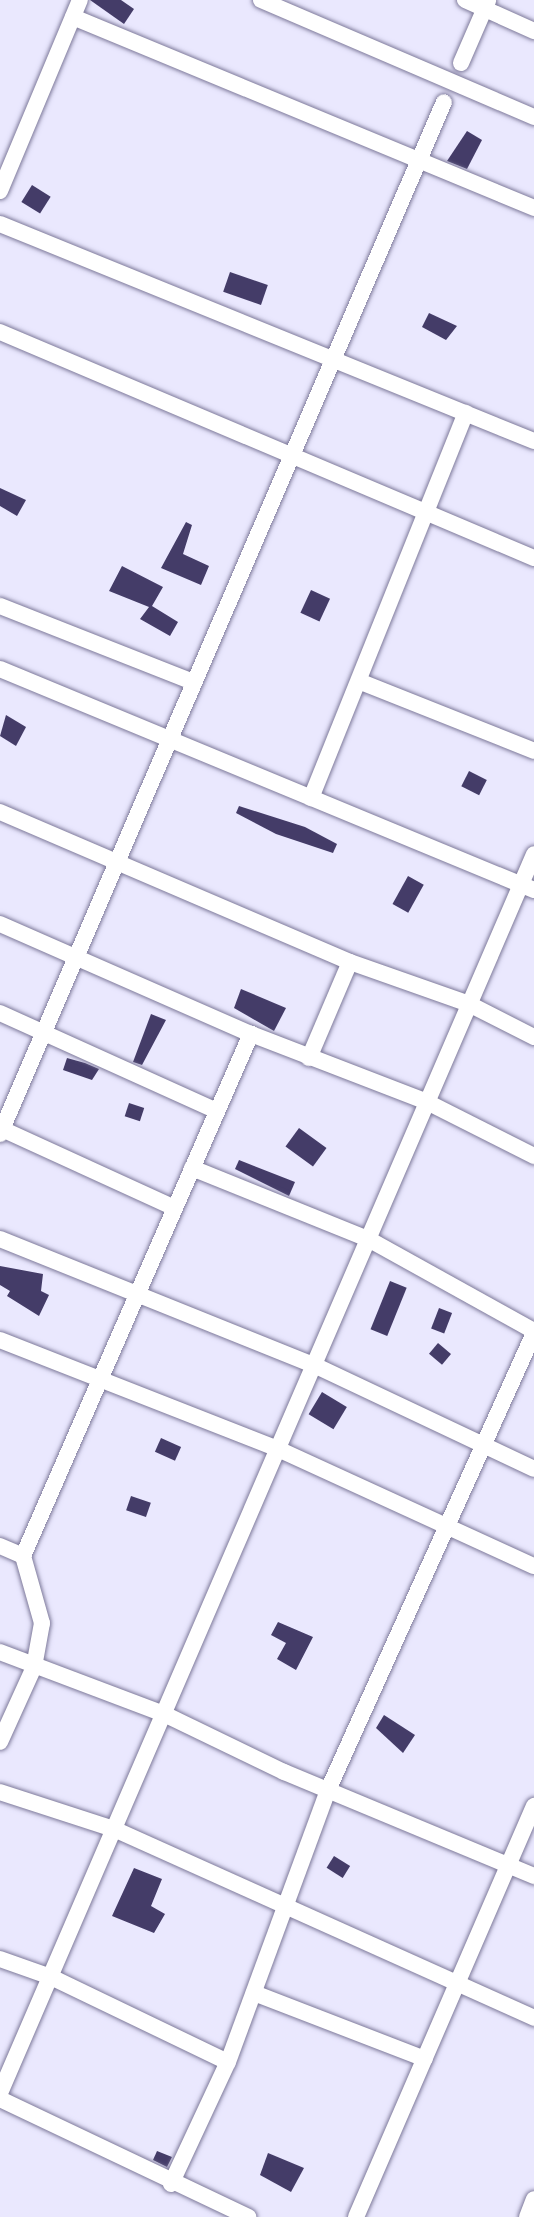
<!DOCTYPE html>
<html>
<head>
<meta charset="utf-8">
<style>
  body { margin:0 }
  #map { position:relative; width:534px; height:2217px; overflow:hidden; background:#eae8fe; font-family:"Golos Text",sans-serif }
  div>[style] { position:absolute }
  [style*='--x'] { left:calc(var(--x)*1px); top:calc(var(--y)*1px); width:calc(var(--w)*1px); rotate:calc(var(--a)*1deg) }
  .building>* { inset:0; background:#443c68; transform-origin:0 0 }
  .roads { filter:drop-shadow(0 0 2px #7d799a) drop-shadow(0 0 2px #7d799a) }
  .minor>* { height:16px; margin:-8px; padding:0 8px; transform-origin:8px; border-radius:8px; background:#fff }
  span { translate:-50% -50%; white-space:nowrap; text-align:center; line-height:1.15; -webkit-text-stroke:6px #f8f7fe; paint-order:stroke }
</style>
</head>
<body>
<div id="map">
  <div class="building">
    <div style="clip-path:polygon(90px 0,121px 0,134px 9px,124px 24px)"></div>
    <div style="clip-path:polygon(467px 131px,482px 140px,467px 169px,447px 161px)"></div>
    <div style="left:32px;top:185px;width:22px;height:20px;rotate:32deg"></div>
    <div style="left:230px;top:272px;width:40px;height:21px;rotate:19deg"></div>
    <div style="clip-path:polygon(429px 313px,457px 326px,446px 340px,422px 327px)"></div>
    <div style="clip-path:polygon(0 488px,26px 500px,17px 516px,0 506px)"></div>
    <div style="clip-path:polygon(186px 522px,192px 525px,183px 554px,209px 566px,201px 585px,161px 568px)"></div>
    <div style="clip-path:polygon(122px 566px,163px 587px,152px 606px,178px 622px,170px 636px,140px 619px,149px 607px,109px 591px)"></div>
    <div style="left:311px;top:590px;width:21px;height:25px;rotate:25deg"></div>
    <div style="clip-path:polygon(6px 715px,26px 727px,16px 746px,0 736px)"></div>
    <div style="left:469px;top:771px;width:20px;height:17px;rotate:27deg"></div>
    <div style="clip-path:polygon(239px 806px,305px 827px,337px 844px,333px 853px,276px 834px,236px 813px)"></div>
    <div style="left:408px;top:876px;width:18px;height:32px;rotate:29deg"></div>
    <div style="clip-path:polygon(241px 989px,286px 1008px,274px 1031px,234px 1008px)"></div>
    <div style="clip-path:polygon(151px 1014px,166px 1020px,142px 1065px,133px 1062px)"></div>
    <div style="clip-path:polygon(67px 1058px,85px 1063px,99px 1069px,92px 1080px,63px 1070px)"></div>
    <div style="left:129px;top:1103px;width:16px;height:14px;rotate:18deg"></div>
    <div style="left:299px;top:1128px;width:34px;height:23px;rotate:36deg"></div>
    <div style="clip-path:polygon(239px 1160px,295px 1182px,289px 1196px,235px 1169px)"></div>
    <div style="clip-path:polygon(0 1266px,43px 1274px,41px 1291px,49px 1295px,39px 1316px,7px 1296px,10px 1291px,0 1285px)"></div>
    <div style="left:390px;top:1281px;width:18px;height:52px;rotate:22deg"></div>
    <div style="left:439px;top:1308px;width:14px;height:22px;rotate:21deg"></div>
    <div style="left:438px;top:1343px;width:17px;height:14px;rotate:40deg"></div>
    <div style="left:322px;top:1392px;width:29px;height:26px;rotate:31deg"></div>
    <div style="left:161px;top:1438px;width:22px;height:15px;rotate:24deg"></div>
    <div style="left:131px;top:1496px;width:21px;height:15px;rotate:19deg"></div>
    <div style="clip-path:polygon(278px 1622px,313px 1637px,296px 1670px,277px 1659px,286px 1643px,271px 1635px)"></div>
    <div style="clip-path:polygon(384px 1715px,415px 1735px,403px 1753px,376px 1728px)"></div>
    <div style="left:334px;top:1856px;width:19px;height:14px;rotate:32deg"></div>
    <div style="clip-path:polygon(134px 1868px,162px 1879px,151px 1906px,165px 1914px,154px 1933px,112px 1916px)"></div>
    <div style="clip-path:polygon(157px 2151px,172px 2157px,167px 2167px,153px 2160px)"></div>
    <div style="clip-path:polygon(268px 2153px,304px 2168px,291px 2192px,260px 2175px)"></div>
  </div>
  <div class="roads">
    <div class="minor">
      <div style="--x:261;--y:0;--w:297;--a:23.2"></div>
      <div style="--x:465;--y:0;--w:76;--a:24.2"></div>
      <div style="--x:73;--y:17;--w:499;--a:22.5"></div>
      <div style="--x:461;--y:63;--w:68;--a:-66.5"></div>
      <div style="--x:0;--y:191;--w:207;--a:-67.3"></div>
      <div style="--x:0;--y:224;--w:576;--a:22.12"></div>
      <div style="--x:0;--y:332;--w:580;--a:22.94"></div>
      <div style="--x:0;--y:606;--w:207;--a:21.5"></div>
      <div style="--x:0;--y:669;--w:578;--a:22.48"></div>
      <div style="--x:361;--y:682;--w:186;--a:21.7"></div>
      <div style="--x:311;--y:798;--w:415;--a:-68.1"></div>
      <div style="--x:0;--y:812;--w:381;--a:23.2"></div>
      <div style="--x:350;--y:962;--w:126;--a:19.4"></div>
      <div style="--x:469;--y:1004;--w:73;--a:26.9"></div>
      <div style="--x:0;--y:924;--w:274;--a:23.7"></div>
      <div style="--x:251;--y:1034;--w:189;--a:21.1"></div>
      <div style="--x:427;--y:1102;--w:120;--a:26.8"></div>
      <div style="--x:0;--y:1013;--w:238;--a:24.3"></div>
      <div style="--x:309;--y:1058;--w:104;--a:-66.9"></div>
      <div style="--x:0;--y:1128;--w:192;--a:24.6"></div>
      <div style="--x:0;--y:1134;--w:1123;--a:-66.72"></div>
      <div style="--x:192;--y:1168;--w:190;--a:22"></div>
      <div style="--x:368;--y:1239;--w:190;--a:29"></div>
      <div style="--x:0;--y:1239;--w:338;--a:21.9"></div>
      <div style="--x:314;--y:1365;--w:243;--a:25.3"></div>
      <div style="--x:0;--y:1340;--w:299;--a:21.4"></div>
      <div style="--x:278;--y:1449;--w:281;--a:24.6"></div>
      <div style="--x:0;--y:1546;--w:25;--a:23"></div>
      <div style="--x:23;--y:1556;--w:70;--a:74.2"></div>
      <div style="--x:42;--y:1623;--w:45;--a:100.3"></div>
      <div style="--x:34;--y:1667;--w:82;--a:114.4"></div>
      <div style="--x:23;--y:1556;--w:570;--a:-66.41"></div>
      <div style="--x:0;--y:1652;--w:175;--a:20.7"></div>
      <div style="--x:164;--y:1714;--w:133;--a:25.8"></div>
      <div style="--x:284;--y:1772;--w:271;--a:22.6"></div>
      <div style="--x:0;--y:1792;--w:120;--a:18"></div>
      <div style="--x:114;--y:1829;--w:461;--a:24.2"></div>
      <div style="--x:0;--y:1959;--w:54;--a:19.4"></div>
      <div style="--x:51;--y:1977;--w:196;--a:25.7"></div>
      <div style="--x:254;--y:1993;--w:183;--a:21.1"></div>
      <div style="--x:0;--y:2093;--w:1349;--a:-66.68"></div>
      <div style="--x:0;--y:2099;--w:275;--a:25.4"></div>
      <div style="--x:171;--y:2184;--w:135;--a:-65"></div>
      <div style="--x:228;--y:2062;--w:290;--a:-69.8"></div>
      <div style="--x:328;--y:1790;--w:501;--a:-65.74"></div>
      <div style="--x:356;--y:2217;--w:448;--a:-66.6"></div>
      <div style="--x:527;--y:2217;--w:19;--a:-69"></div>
    </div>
  </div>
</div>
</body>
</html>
